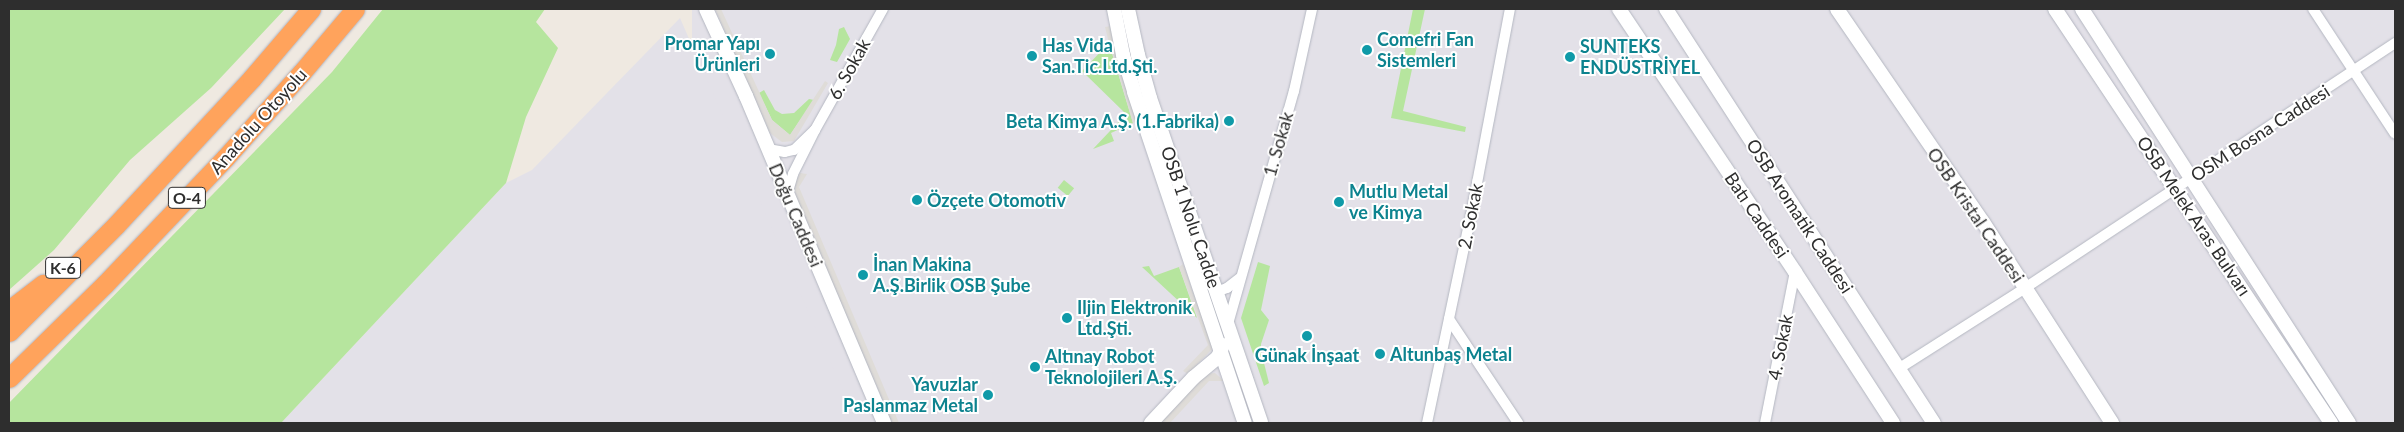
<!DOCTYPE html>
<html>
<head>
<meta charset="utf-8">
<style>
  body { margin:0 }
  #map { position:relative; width:2404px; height:432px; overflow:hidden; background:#efe9e1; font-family:Lato,sans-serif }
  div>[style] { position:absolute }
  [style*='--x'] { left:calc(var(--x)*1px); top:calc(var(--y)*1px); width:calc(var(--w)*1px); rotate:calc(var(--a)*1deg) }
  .industrial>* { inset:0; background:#e3e1e8; transform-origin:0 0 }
  .green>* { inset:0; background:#b6e59e; transform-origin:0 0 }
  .plaza>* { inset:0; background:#dfdcd8 }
  .roads { filter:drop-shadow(0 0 1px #b4b7c1) drop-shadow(0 0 1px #b4b7c1) }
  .minor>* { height:10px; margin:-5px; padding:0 5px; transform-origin:5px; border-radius:5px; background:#fff }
  .tertiary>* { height:14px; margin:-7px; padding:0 7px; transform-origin:7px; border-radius:7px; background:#fff }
  .motorway>* { height:19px; margin:-9.5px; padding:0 9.5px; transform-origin:9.5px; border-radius:9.5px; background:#ffa35c }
  .dots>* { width:14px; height:14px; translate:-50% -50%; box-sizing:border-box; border:2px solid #fff; border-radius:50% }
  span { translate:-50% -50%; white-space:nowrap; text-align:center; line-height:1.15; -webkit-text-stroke:4px #fff; paint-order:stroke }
  .shield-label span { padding:1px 4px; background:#fff; border:1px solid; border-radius:4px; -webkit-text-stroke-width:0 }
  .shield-label { font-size:16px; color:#2e2e2e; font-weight:700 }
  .culture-label { font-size:18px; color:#0d838f; font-weight:700 }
  .left { translate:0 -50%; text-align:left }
  .right { translate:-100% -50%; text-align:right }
  .street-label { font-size:18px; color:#2e2e2e }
  .frame { position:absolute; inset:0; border:10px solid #2e2e2e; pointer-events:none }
</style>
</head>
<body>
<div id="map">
  <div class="industrial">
    <div style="left:692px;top:9px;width:1703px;height:450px"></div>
    <div style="clip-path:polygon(680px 18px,857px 423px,281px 423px,506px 183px,532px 170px)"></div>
  </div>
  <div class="green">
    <div style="clip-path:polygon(9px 9px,285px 9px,211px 88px,130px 160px,54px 250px,9px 290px)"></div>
    <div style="clip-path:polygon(383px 9px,545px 9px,536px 22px,558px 48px,526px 117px,506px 183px,281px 423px,9px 423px,9px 403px,332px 72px)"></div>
    <div style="clip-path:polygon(1413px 9px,1425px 9px,1403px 111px,1466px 127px,1465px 132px,1391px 118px)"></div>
    <div style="clip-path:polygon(844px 27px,850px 39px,837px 62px,830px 60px,836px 45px,839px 29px)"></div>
    <div style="clip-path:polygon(1109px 43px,1133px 123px,1111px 133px,1114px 141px,1093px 149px,1126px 114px,1082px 71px)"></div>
    <div style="clip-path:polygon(764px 90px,775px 110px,782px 114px,794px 113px,809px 99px,814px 100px,790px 135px,772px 120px,759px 93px)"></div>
    <div style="left:1064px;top:180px;width:13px;height:10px;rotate:39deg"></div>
    <div style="clip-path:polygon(1258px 262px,1270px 266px,1261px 310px,1269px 320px,1261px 344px,1261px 351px,1269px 383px,1264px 386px,1241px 318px)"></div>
    <div style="clip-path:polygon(1149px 266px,1154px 276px,1179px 267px,1197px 318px,1142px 267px)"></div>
  </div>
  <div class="plaza">
    <div style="clip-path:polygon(715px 9px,721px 9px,772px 120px,790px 135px,825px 81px,828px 83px,794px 141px,782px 142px,770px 133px)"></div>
    <div style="clip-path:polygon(1111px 26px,1137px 121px,1133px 123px,1109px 43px,1105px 27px)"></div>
    <div style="clip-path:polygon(800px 173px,807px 174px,799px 187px,899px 423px,892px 423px,795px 194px,794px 185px)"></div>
    <div style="clip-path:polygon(1183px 264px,1213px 348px,1188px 374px,1183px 371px,1208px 345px,1179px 267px)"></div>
    <div style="clip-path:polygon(1215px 373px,1224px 381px,1209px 381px,1170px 423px,1159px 423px,1202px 378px,1207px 374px)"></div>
  </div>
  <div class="roads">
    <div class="minor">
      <div style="--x:2313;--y:9;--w:149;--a:56.7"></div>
      <div style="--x:815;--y:130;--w:139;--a:-60.7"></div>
      <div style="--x:768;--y:149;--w:17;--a:10"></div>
      <div style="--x:785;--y:152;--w:9;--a:-13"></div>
      <div style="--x:794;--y:150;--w:29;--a:-44"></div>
      <div style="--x:815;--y:130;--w:49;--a:116.6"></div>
      <div style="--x:793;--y:174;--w:22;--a:106"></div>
      <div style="--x:1216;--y:292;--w:12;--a:-20"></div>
      <div style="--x:1227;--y:288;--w:16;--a:-38"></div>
      <div style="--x:1449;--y:319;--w:125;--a:56.4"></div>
      <div style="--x:1228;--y:324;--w:242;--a:-74.2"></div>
      <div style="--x:1294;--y:91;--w:84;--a:-77.6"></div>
      <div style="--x:1898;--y:369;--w:151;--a:-32.5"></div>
      <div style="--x:2025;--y:288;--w:444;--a:-33.5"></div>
      <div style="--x:1427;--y:423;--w:213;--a:-78.1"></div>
      <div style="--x:1471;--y:215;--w:210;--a:-79.3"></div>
      <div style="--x:1765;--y:423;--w:154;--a:-78.8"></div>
    </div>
    <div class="tertiary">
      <div style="--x:706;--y:9;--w:96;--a:65.3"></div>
      <div style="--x:746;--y:96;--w:355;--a:67.1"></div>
      <div style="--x:1114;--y:9;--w:47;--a:78.9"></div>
      <div style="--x:1123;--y:55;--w:39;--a:73"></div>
      <div style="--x:1134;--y:92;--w:349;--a:71.5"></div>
      <div style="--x:1128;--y:9;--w:47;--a:77.7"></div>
      <div style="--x:1138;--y:55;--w:45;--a:74.4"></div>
      <div style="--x:1150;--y:98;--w:343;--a:71.1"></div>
      <div style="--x:1619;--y:9;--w:316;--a:56.2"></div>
      <div style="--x:1795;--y:272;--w:180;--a:57"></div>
      <div style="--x:1666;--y:9;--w:493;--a:57.1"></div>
      <div style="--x:1837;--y:9;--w:258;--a:55.6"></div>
      <div style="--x:1983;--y:222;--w:239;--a:57.3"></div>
      <div style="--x:2055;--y:9;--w:498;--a:56.3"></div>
      <div style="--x:2082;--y:9;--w:493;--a:57.2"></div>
      <div style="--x:1151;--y:423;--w:62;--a:-47"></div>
      <div style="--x:1193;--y:378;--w:33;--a:-40"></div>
      <div style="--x:1218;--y:357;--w:13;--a:-67"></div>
    </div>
    <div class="motorway">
      <div style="--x:9;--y:310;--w:43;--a:-37.4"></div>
      <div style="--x:9;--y:332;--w:151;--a:-45"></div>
      <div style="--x:116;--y:225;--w:200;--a:-47.2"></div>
      <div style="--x:252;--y:78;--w:91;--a:-49.5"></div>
      <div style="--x:9;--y:378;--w:134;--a:-44.4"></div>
      <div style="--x:105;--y:284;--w:174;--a:-46.4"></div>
      <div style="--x:225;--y:158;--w:115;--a:-48.2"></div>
      <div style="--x:302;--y:72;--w:82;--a:-49.9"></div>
    </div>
  </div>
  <div class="dots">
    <div style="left:1367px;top:50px;background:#0f9aa8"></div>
    <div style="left:770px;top:54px;background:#0f9aa8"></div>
    <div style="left:1032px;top:56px;background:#0f9aa8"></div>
    <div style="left:1570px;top:57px;background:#0f9aa8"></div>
    <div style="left:1229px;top:121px;background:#0f9aa8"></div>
    <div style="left:917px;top:200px;background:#0f9aa8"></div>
    <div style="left:1339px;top:202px;background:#0f9aa8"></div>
    <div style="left:863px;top:275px;background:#0f9aa8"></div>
    <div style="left:1067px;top:318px;background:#0f9aa8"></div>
    <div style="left:1307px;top:336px;background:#0f9aa8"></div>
    <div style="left:1380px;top:354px;background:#0f9aa8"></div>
    <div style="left:1035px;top:367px;background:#0f9aa8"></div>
    <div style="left:988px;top:395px;background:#0f9aa8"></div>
  </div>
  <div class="shield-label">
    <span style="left:187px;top:198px">O-4</span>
    <span style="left:63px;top:268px">K-6</span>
  </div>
  <div class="culture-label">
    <span class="left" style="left:1377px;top:50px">Comefri Fan<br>Sistemleri</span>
    <span class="right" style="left:760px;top:54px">Promar Yapı<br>Ürünleri</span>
    <span class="left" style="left:1042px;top:56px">Has Vida<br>San.Tic.Ltd.Şti.</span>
    <span class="left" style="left:1580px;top:57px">SUNTEKS<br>ENDÜSTRİYEL</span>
    <span class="right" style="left:1219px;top:121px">Beta Kimya A.Ş. (1.Fabrika)</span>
    <span class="left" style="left:1349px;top:202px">Mutlu Metal<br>ve Kimya</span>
    <span class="left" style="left:927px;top:200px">Özçete Otomotiv</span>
    <span class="left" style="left:873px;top:275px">İnan Makina<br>A.Ş.Birlik OSB Şube</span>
    <span class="left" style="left:1077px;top:318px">Iljin Elektronik<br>Ltd.Şti.</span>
    <span class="left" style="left:1390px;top:354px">Altunbaş Metal</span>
    <span style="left:1307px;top:355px">Günak İnşaat</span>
    <span class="left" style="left:1045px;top:367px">Altınay Robot<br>Teknolojileri A.Ş.</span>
    <span class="right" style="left:978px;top:395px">Yavuzlar<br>Paslanmaz Metal</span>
  </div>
  <div class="street-label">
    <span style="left:849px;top:69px;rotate:-61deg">6. Sokak</span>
    <span style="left:258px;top:121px;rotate:-48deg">Anadolu Otoyolu</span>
    <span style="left:2260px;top:133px;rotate:-33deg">OSM Bosna Caddesi</span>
    <span style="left:1278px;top:144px;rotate:-74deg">1. Sokak</span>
    <span style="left:796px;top:215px;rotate:67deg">Doğu Caddesi</span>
    <span style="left:1757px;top:215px;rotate:56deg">Batı Caddesi</span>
    <span style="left:1976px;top:215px;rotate:56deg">OSB Kristal Caddesi</span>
    <span style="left:1470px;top:216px;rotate:-79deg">2. Sokak</span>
    <span style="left:1800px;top:216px;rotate:57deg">OSB Aromatik Caddesi</span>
    <span style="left:2194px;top:216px;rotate:56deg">OSB Melek Aras Bulvarı</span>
    <span style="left:1191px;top:217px;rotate:71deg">OSB 1 Nolu Cadde</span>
    <span style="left:1780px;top:347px;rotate:-79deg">4. Sokak</span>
  </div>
  <div class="frame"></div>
</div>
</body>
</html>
